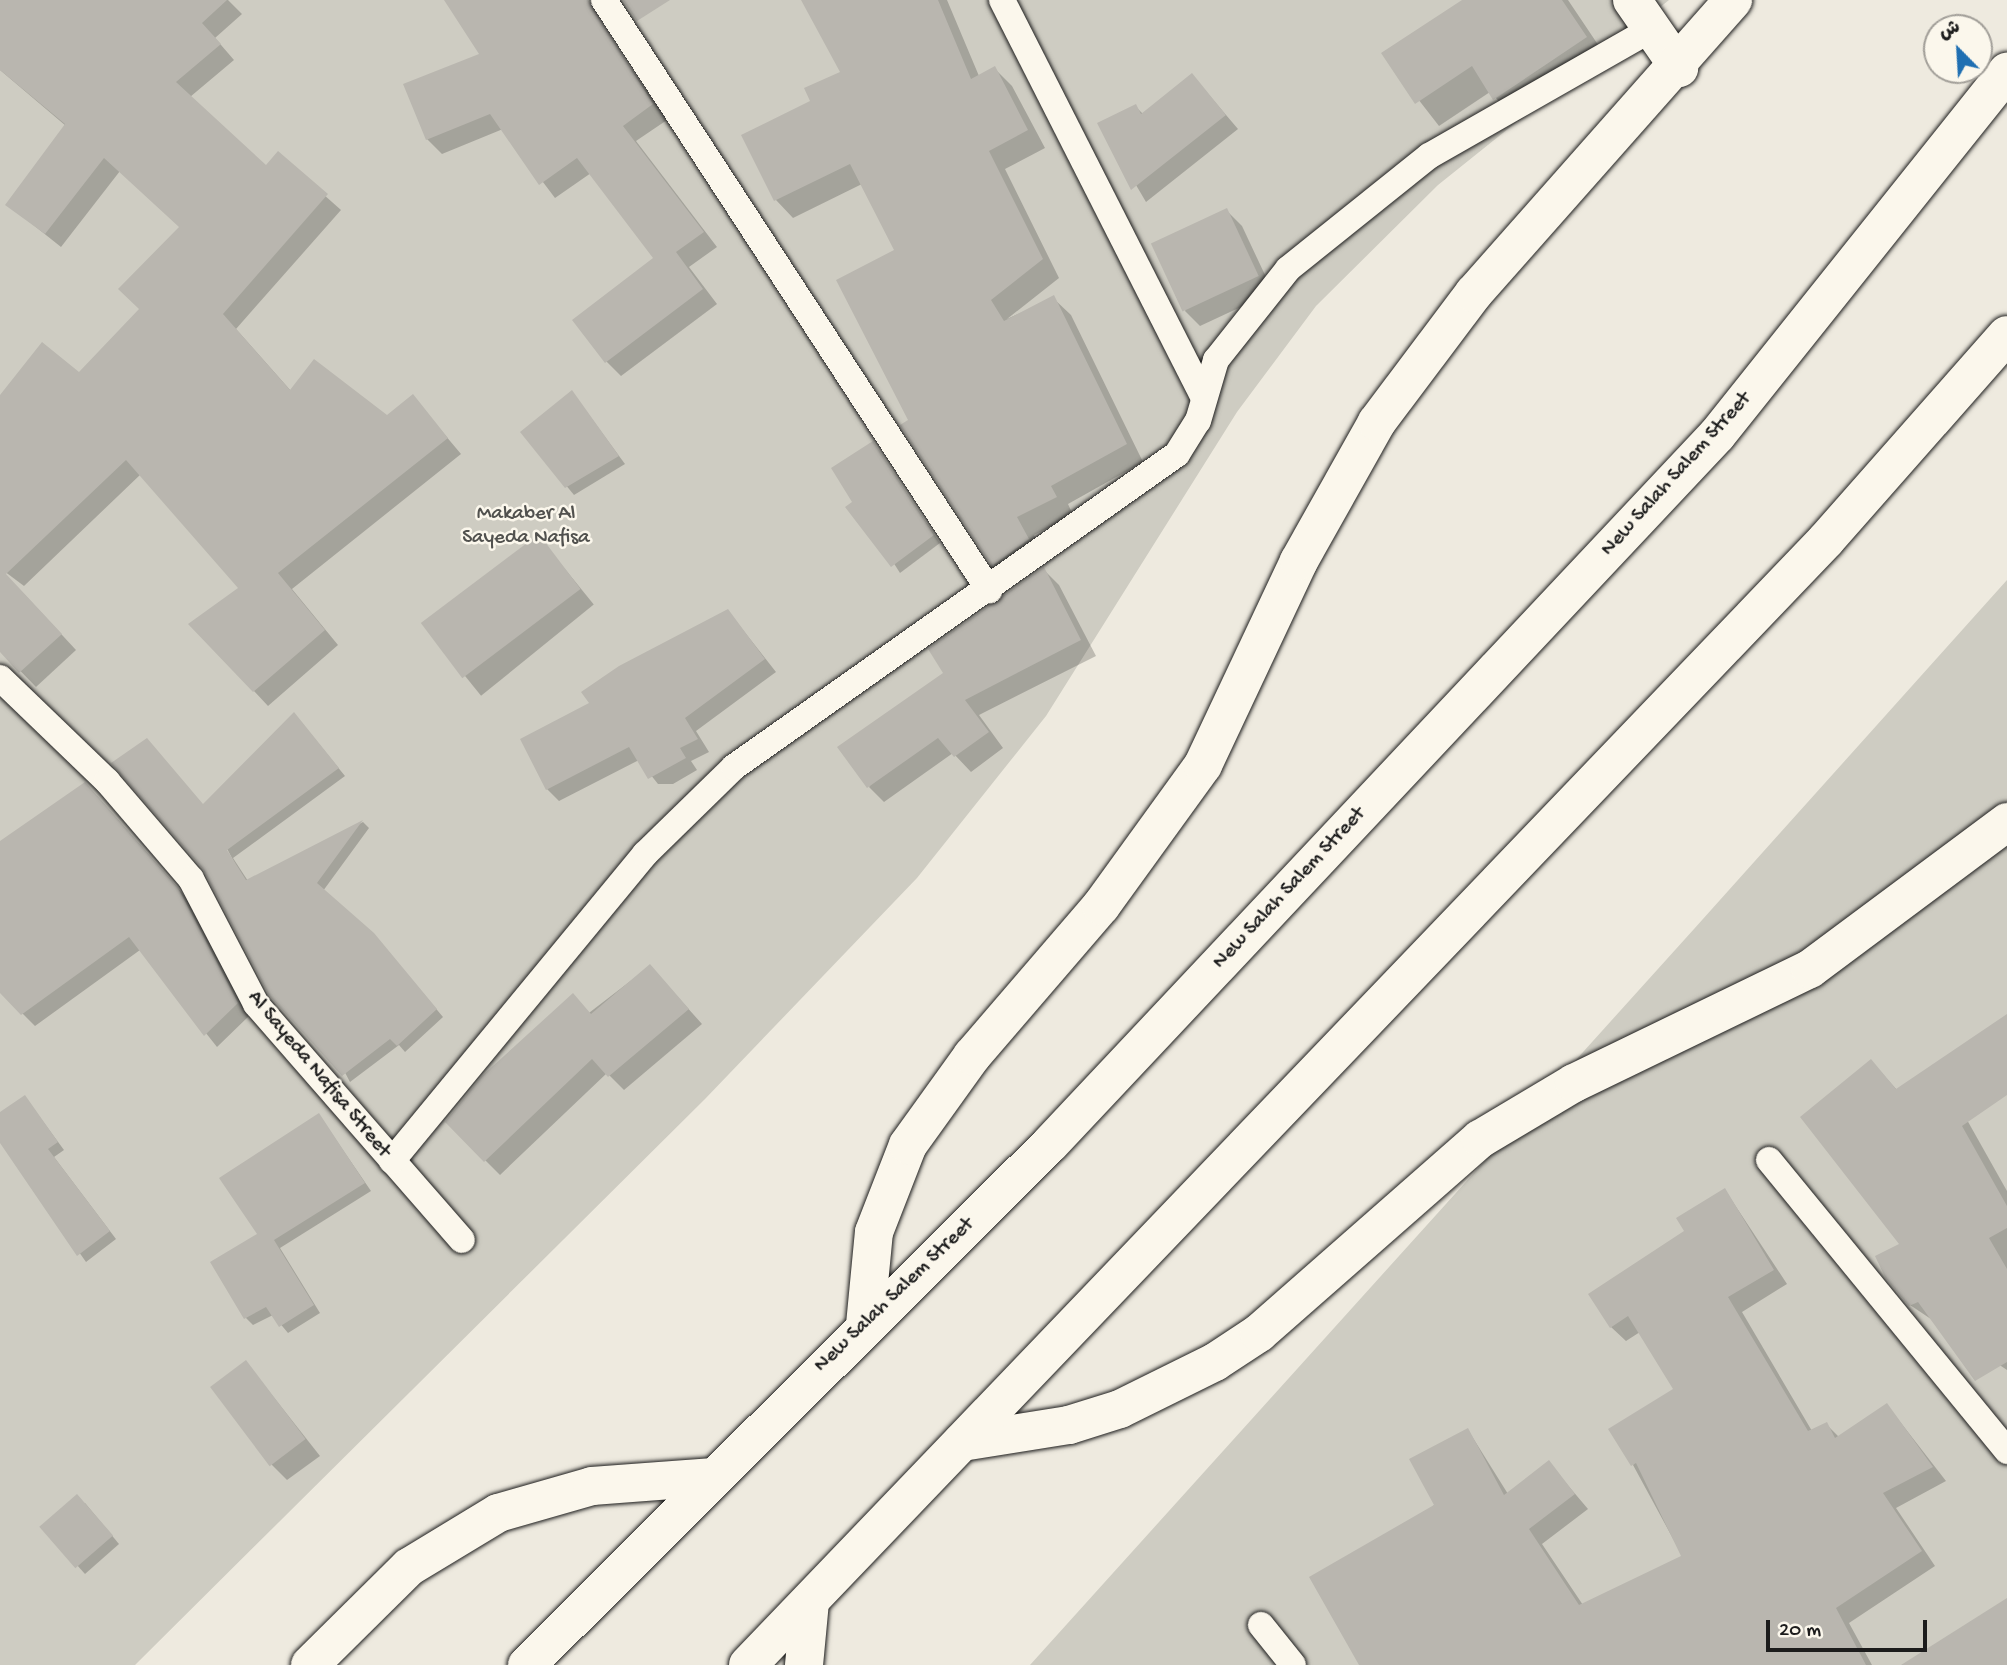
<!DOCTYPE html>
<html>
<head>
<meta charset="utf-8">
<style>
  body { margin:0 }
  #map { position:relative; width:2007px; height:1665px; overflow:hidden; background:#eeeadf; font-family:"Gochi Hand","Playpen Sans Arabic",sans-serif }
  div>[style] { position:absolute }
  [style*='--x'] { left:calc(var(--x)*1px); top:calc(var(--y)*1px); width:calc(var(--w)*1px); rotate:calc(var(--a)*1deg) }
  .green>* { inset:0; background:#ceccc2 }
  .shadow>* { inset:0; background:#0003; transform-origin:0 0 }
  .building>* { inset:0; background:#b9b6af; transform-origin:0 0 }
  .roads { filter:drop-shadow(0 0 2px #1c1c1c) drop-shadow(0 0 2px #1c1c1c) }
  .lane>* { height:26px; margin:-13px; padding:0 13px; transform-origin:13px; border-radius:13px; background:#fbf7ec }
  .street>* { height:38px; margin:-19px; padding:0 19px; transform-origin:19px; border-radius:19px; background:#fbf7ec }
  .highway>* { height:38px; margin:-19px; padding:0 19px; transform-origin:19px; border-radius:19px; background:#fbf7ec }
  span { translate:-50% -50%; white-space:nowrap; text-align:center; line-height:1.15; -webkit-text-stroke:5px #fbf7ec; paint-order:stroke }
  .street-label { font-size:21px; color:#1c1c1c }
  .park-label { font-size:21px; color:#51514e }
  .north { position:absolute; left:1923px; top:14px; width:70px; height:70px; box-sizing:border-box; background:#fbf7ec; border:2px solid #a29f99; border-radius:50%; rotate:336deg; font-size:19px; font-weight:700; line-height:28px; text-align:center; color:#1c1c1c }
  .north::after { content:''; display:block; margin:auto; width:24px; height:32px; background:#1f6fb2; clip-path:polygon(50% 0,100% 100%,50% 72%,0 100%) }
  .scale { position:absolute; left:1766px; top:1620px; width:161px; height:32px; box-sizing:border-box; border:4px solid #1c1c1c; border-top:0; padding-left:9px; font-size:21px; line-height:24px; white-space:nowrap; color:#1c1c1c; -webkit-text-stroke:5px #fbf7ec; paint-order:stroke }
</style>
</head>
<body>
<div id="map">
  <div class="green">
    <div style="clip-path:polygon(0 0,1669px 0,1438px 185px,1316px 306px,1237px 412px,1046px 716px,917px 878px,705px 1099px,135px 1665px,0 1665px)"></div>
    <div style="clip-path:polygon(2007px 580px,2007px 1665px,1030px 1665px,1694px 929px)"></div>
  </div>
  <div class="shadow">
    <div style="clip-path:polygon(39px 0,228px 0,242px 14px,215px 38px,234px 60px,190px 97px,266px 168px,278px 154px,341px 210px,236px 329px,291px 391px,387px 418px,413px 397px,461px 454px,292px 589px,338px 645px,268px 706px,254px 691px,241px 589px,141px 474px,24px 586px,0 568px,0 402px,79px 374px,141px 309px,181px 228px,120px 171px,61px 247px,7px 204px,66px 126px,0 70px,0 9px)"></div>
    <div style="clip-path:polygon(446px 0,583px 0,667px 120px,636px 141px,717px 247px,689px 267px,717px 304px,621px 376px,606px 361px,655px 259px,591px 173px,555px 198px,503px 129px,442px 154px,427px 139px,482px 54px)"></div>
    <div style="clip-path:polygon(811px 0,947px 0,979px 76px,994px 68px,1012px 86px,1045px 148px,1005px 169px,1059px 278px,1007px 319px,1053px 298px,1071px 315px,1143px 462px,1068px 504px,1073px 515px,1034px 535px,1046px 557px,1011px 582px,993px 564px,910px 421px,897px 251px,862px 184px,793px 218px,776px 200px,744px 136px,812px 102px,843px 73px)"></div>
    <div style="clip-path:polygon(1465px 0,1568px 0,1609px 61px,1518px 121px,1490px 92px,1439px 126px,1383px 54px)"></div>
    <div style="clip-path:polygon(1192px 75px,1238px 129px,1146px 202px,1100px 124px,1135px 106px,1143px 114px)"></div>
    <div style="clip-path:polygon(1227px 211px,1242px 226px,1273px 292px,1200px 326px,1185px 311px)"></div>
    <div style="clip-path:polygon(572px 392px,625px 464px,574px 495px,522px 432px)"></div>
    <div style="clip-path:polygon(873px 444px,940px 543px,900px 573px,855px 502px)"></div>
    <div style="left:539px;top:537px;width:87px;height:145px;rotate:51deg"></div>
    <div style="clip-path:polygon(1044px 570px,1059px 585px,1096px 656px,979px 715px,1003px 748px,971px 772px,953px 753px,884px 802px,869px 787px,946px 673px)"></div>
    <div style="clip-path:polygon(0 587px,24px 594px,76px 650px,36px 687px,0 650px)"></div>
    <div style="clip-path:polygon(728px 611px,776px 672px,696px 731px,709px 752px,691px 761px,697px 770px,673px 784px,658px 784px,639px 760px,559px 801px,547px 789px,592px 704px)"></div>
    <div style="clip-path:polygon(301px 722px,345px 776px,233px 858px,248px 881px,363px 822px,369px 828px,323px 891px,381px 943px,443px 1017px,405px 1052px,399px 1045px,350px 1082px,204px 805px)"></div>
    <div style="clip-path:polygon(97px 796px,190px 902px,249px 1016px,217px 1047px,140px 950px,35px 1026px,0 991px,0 855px)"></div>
    <div style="clip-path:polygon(650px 966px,702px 1024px,624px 1090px,607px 1073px,500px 1175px,447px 1122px)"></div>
    <div style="clip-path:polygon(1871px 1061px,1897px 1090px,1944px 1079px,2007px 1191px,2007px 1370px,1910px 1305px)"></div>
    <div style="clip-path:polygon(25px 1097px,64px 1150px,54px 1157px,116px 1239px,86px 1262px,0 1140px,0 1114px)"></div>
    <div style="clip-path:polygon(319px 1115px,371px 1191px,280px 1248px,320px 1313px,288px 1333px,273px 1315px,253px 1325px,246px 1318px,260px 1234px)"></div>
    <div style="clip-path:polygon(1725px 1190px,1787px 1284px,1742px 1312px,1812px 1431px,1827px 1425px,1839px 1437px,1887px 1405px,1946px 1481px,1896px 1508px,1935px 1566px,1849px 1623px,1872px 1665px,1361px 1665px,1468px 1430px,1508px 1494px,1549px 1463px,1588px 1509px,1542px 1544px,1583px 1605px,1683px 1557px,1633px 1465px,1675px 1390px,1640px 1332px,1626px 1341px,1611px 1327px)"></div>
    <div style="clip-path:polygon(246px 1362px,320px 1456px,287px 1480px,272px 1465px)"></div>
    <div style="clip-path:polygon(85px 1503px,119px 1544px,85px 1574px,42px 1526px)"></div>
  </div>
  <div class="building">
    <div style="clip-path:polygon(0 0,227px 0,202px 23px,221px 44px,176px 82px,266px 165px,278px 151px,328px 194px,223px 314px,290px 390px,314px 359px,387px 415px,413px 394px,448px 438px,278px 573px,325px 630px,253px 692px,188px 624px,238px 588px,126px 460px,6px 574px,62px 634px,19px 673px,0 652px,0 395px,42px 342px,79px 372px,139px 309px,118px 289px,179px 227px,104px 158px,45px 234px,5px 205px,65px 124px,0 70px)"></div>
    <div style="clip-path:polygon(444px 0,588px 0,653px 104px,623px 126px,704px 232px,676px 252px,703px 289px,605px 363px,572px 320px,653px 258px,577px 158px,539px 185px,490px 114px,426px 140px,403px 84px,479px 54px)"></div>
    <div style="clip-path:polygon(623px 0,670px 0,637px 21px)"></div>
    <div style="clip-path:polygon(801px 0,938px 0,971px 79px,995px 66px,1028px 130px,989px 151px,1043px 259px,991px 300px,1004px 321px,1054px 295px,1127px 444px,1051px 486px,1057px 497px,1017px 517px,1029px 539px,992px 566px,900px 425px,908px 420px,836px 280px,894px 250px,850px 164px,774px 201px,741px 135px,810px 101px,804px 88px,840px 72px)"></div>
    <div style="clip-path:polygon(1462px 0,1562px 0,1587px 37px,1493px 100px,1472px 66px,1415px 104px,1381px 53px)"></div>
    <div style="clip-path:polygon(1192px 73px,1226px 115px,1131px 190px,1097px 123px,1136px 104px,1141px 114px)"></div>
    <div style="left:1227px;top:208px;width:75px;height:84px;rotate:65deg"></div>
    <div style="clip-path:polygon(572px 390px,619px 456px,565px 488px,520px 432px)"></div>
    <div style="clip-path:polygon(873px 441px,934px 535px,891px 567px,845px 507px,852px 502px,831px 468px)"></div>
    <div style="left:539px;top:534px;width:69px;height:148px;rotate:53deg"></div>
    <div style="clip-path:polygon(1044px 567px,1081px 640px,965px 700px,989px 732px,954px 757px,938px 738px,867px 788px,837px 747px,943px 673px,928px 649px)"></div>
    <div style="clip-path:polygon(728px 609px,765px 659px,685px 718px,698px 739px,680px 748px,686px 758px,648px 779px,629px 747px,546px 790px,520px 739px,589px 703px,581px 692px,619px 666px)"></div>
    <div style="clip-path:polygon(294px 712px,339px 768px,227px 850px,246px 880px,363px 820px,317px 883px,374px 933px,437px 1009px,397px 1046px,390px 1039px,342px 1076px,269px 995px,203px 869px,111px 763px,147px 738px,203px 804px)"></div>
    <div style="clip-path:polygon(85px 782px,178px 888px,238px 1003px,204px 1036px,129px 937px,21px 1015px,0 993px,0 841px)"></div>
    <div style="clip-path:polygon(650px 964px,689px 1009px,608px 1077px,592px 1059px,484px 1162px,445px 1122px,482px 1076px,573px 993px,591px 1014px)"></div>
    <div style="clip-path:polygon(2007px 1014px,2007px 1095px,1962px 1126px,2007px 1206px,2007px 1228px,1989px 1238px,2007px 1269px,2007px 1362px,1975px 1381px,1918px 1302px,1909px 1306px,1885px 1277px,1875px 1256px,1899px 1244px,1800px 1117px,1871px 1059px,1896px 1089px)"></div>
    <div style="clip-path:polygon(25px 1095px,58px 1142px,48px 1149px,110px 1231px,77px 1256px,0 1143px,0 1112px)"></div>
    <div style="clip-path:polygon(319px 1113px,365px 1183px,274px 1240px,314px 1305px,279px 1327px,266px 1307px,244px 1319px,210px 1262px,257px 1234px,219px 1178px)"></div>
    <div style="clip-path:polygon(1725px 1188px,1774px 1270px,1728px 1297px,1808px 1431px,1827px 1422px,1835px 1438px,1887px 1403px,1933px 1467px,1883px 1493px,1922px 1551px,1836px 1608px,1866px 1665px,1359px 1665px,1309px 1577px,1434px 1505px,1409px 1459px,1468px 1428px,1504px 1495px,1549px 1460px,1575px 1494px,1529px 1529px,1579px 1605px,1681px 1556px,1636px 1463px,1631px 1466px,1608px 1429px,1673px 1389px,1628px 1316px,1610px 1328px,1588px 1294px,1684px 1231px,1676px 1218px)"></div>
    <div style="left:246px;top:1360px;width:99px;height:45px;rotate:53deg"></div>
    <div style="left:77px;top:1494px;width:55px;height:50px;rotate:49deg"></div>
    <div style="clip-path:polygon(2007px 1598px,2007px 1665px,1901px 1665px)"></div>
  </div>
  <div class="roads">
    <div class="lane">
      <div style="--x:604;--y:0;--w:705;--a:56.87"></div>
      <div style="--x:1002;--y:0;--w:446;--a:63.1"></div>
      <div style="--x:0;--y:678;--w:149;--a:43.9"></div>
      <div style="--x:107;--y:781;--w:129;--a:49.4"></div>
      <div style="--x:191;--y:879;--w:141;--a:62.5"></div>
      <div style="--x:256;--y:1004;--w:313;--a:48.9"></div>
      <div style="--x:1769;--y:1160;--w:376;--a:50.7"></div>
      <div style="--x:392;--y:1161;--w:398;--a:-50.5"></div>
      <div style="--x:645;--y:854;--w:124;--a:-44.3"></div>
      <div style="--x:734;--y:767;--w:542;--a:-35.24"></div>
      <div style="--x:1177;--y:454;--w:39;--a:-58"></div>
      <div style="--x:1198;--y:421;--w:64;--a:-73.6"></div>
      <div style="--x:1216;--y:360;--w:116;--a:-51.6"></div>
      <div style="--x:1288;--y:269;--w:181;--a:-38.7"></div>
      <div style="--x:1429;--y:156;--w:257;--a:-29.7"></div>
      <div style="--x:1261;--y:1625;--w:51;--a:51.3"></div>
    </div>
    <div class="street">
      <div style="--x:1632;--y:0;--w:83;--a:55.3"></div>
    </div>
    <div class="highway">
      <div style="--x:865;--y:1325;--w:93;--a:-84.5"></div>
      <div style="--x:874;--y:1232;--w:93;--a:-68.7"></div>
      <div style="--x:908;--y:1145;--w:110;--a:-54.3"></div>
      <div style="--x:972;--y:1056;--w:198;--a:-49.3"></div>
      <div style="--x:1101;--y:906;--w:174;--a:-54.1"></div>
      <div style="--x:1203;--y:765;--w:225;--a:-64.8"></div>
      <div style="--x:1299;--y:561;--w:159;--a:-60.7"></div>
      <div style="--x:1377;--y:422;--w:161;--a:-53.1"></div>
      <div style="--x:1474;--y:293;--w:391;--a:-48.5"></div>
      <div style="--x:962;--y:1442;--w:108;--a:-9"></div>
      <div style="--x:1069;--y:1425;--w:53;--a:-17.4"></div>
      <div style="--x:1120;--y:1409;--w:106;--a:-26.3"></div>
      <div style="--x:1215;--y:1362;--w:53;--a:-33.4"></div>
      <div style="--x:1259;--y:1333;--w:294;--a:-41.3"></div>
      <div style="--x:1480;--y:1139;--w:109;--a:-30.8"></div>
      <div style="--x:1574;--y:1083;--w:262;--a:-25.8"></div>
      <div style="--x:1810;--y:969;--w:246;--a:-36.7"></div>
      <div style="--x:310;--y:1665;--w:139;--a:-44.7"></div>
      <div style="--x:409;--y:1567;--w:104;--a:-31.2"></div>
      <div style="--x:498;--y:1513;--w:98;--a:-16"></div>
      <div style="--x:592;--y:1486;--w:119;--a:-4.3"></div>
      <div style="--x:527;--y:1665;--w:738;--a:-44.89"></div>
      <div style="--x:1050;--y:1144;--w:973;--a:-46.75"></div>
      <div style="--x:1717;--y:435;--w:465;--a:-51.4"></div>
      <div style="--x:748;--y:1665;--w:1558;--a:-46.22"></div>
      <div style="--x:1826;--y:540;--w:273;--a:-48.6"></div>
      <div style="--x:804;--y:1665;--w:64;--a:-84.6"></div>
    </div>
  </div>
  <div class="street-label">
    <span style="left:1677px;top:475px;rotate:-48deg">New Salah Salem Street</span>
    <span style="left:1290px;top:889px;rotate:-47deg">New Salah Salem Street</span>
    <span style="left:318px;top:1075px;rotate:50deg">Al Sayeda Nafisa Street</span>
    <span style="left:895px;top:1296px;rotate:-44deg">New Salah Salem Street</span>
  </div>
  <div class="park-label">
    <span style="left:526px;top:527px">Makaber Al<br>Sayeda Nafisa</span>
  </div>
  <div class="north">ش</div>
  <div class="scale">20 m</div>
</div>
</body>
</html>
